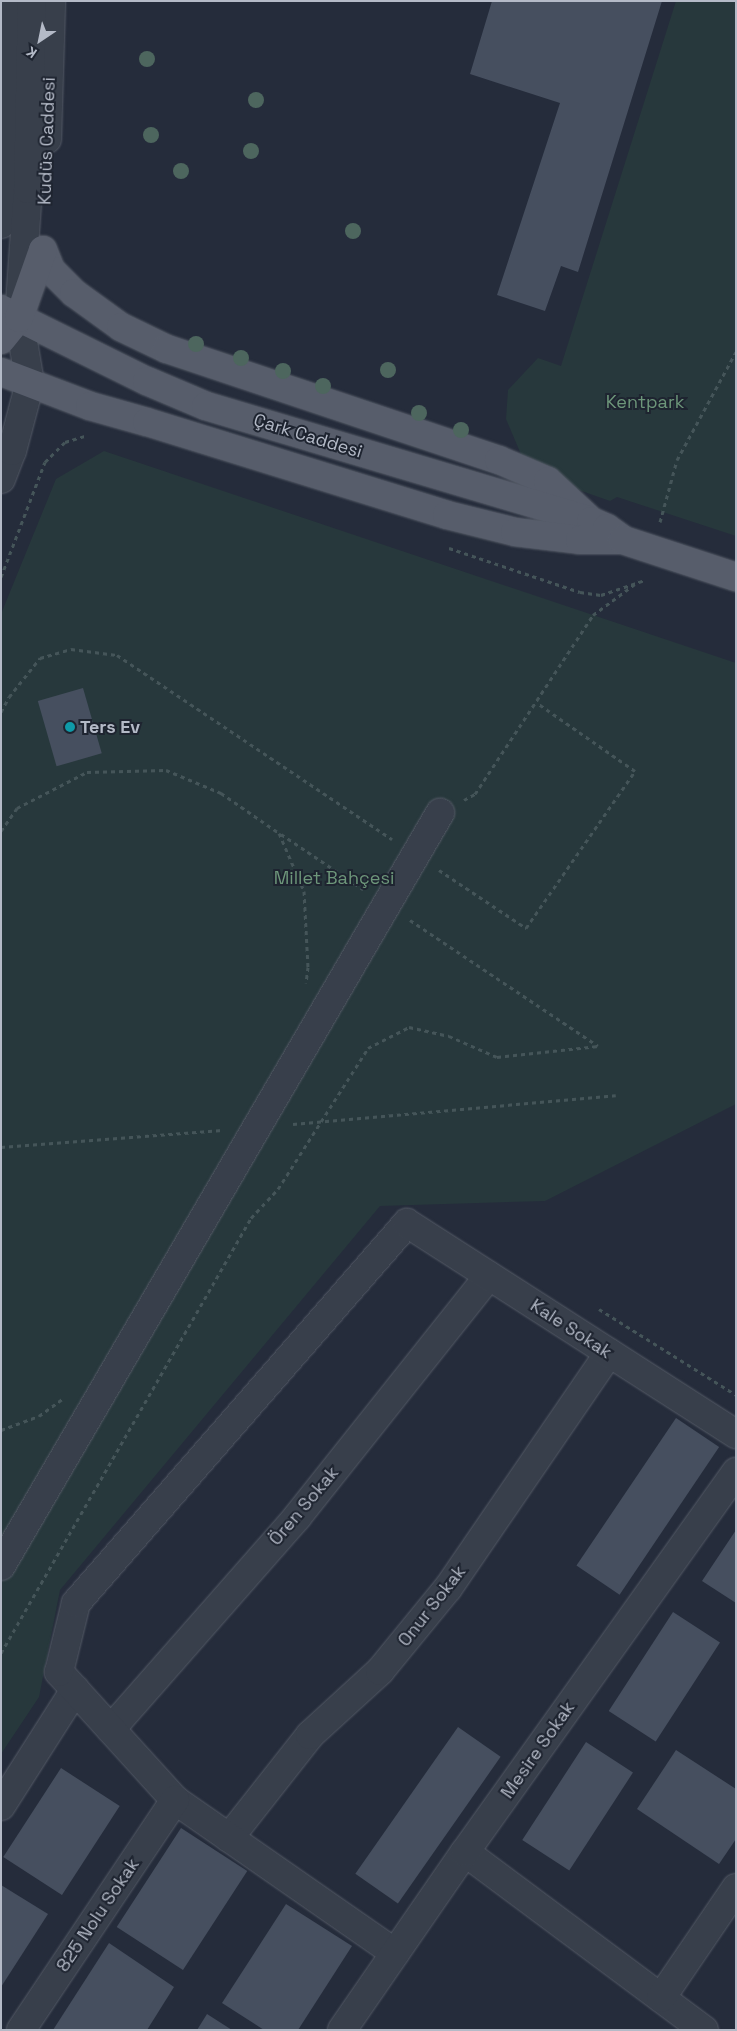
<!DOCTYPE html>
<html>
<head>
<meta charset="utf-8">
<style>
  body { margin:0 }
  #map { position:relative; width:737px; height:2031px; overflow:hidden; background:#252c3b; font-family:"Space Grotesk",sans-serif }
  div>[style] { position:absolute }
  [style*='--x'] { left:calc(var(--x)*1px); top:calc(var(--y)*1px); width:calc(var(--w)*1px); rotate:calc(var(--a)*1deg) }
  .green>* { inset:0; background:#27383c }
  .building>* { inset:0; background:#464f5f; transform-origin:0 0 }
  .path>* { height:3px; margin-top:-1.5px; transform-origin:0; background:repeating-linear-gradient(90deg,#455559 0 4px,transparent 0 8px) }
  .roads { filter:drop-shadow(0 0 1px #545a66) drop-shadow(0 0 1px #545a66) }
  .minor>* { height:28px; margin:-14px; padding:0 14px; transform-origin:14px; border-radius:14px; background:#383f4b }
  .major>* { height:28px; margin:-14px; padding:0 14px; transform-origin:14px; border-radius:14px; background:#575d6b }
  .trees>* { width:16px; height:16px; margin:-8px; border-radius:50%; background:#4d665e }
  .dots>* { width:14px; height:14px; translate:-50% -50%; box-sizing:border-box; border:2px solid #1e2430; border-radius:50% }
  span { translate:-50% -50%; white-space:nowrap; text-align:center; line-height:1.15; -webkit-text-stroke:4px #1e2430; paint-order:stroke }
  .street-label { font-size:18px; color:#b4bac7 }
  .park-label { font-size:18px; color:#6d967a }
  .poi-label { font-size:18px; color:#b4bac7; font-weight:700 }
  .left { translate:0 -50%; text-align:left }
  .frame { position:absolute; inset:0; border:2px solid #b4bac7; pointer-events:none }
  .north { position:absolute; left:15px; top:15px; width:50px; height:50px; -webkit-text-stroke:4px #1e2430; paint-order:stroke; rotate:214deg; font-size:14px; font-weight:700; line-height:20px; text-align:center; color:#b4bac7 }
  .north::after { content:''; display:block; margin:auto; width:18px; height:22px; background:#b4bac7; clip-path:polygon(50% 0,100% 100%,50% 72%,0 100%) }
</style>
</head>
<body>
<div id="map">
  <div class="green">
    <div style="clip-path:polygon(676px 1px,736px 1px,736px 536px,617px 497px,610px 501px,559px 483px,523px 459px,506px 419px,508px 390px,538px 358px,561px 366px)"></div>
    <div style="clip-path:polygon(104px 451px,736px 663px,736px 1104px,545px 1201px,380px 1206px,60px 1590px,39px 1697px,1px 1754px,1px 614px,56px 479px)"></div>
  </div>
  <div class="building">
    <div style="clip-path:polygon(492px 1px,662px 1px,578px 272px,561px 266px,545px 311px,497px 295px,560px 103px,470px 74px)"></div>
    <div style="left:83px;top:688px;width:68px;height:47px;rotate:74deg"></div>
    <div style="left:676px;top:1418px;width:52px;height:178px;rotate:34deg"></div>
    <div style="clip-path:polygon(736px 1530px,736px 1603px,702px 1581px)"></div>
    <div style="left:673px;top:1612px;width:56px;height:118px;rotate:33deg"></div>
    <div style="left:458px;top:1727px;width:52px;height:179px;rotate:35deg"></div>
    <div style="left:586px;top:1742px;width:56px;height:117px;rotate:33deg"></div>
    <div style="clip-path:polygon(676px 1750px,736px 1789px,736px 1839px,719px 1864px,637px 1809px)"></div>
    <div style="left:61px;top:1768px;width:70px;height:106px;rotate:33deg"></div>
    <div style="left:181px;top:1828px;width:79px;height:118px;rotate:33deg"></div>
    <div style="clip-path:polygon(1px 1885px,48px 1914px,1px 1987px)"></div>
    <div style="clip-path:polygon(286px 1904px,352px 1946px,298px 2030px,264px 2030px,222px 2003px)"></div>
    <div style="clip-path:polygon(109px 1943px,174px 1987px,147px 2030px,53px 2030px)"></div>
    <div style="clip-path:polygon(207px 2014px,232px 2030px,197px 2030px)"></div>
  </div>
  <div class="path">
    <div style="--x:660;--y:522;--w:64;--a:-74.7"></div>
    <div style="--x:677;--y:460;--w:123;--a:-61.4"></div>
    <div style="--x:449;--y:548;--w:138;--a:18.6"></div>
    <div style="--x:580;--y:592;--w:21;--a:8"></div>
    <div style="--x:601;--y:595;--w:46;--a:-18.8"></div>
    <div style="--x:1;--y:577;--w:123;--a:-69.1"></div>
    <div style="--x:45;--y:462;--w:28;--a:-45"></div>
    <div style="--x:65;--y:442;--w:21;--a:-17"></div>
    <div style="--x:1;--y:712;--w:17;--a:-62"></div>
    <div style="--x:9;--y:697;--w:50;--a:-51.5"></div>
    <div style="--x:40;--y:658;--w:32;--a:-16"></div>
    <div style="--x:71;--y:649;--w:46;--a:7.4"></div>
    <div style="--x:117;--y:655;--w:331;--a:33.8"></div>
    <div style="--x:464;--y:800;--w:13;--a:-29"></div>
    <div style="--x:475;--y:794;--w:214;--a:-56.6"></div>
    <div style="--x:593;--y:615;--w:57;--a:-36.5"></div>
    <div style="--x:1;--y:831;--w:28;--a:-55"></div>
    <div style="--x:17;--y:808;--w:79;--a:-27.2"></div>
    <div style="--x:87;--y:772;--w:79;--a:-1.5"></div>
    <div style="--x:166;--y:770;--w:60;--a:22.7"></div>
    <div style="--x:221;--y:793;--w:70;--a:34.6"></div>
    <div style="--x:279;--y:833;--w:63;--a:66.7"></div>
    <div style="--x:304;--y:891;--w:76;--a:87"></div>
    <div style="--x:308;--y:967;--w:16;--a:97"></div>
    <div style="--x:281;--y:834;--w:99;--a:33.9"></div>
    <div style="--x:439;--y:870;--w:105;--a:33.7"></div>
    <div style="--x:526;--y:928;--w:191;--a:-55.2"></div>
    <div style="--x:635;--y:771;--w:119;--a:-145.2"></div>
    <div style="--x:410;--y:920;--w:226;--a:33.8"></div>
    <div style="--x:293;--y:1124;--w:324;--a:-5.1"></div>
    <div style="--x:1;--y:1147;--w:222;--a:-4.4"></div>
    <div style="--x:599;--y:1309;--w:162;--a:32.1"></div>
    <div style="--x:1;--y:1430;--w:40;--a:-20.2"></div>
    <div style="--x:39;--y:1416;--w:31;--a:-36"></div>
    <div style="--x:1;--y:1653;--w:502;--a:-60.11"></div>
    <div style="--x:251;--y:1218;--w:40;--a:-47"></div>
    <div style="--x:278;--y:1189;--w:167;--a:-57.4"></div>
    <div style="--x:368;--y:1048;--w:46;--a:-27.1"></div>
    <div style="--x:409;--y:1027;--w:41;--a:12.7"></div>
    <div style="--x:449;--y:1036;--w:52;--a:23.6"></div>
    <div style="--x:497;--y:1057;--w:102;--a:-6.2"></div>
  </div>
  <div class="roads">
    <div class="minor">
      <div style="--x:47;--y:139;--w:138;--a:-88.3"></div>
      <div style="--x:1;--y:224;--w:223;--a:-87.9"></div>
      <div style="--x:1;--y:479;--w:30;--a:-69"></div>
      <div style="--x:12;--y:451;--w:70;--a:-75.2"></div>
      <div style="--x:30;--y:383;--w:66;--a:-99.6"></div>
      <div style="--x:19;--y:318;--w:129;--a:-86"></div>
      <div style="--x:28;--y:189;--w:188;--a:-88.8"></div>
      <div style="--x:1;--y:1566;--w:872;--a:-59.76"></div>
      <div style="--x:111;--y:1729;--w:282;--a:-48.7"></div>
      <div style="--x:297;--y:1517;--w:308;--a:-51.5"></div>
      <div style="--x:1;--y:1806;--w:138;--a:-57.5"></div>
      <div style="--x:229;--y:1838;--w:131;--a:-51.8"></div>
      <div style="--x:310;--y:1735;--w:95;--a:-42.4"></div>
      <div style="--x:380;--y:1671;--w:107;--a:-50.7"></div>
      <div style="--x:448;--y:1588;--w:285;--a:-55.6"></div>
      <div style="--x:465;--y:1852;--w:298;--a:36.7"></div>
      <div style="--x:395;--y:1953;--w:268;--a:-145.2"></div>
      <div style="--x:175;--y:1800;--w:173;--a:-132.2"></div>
      <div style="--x:59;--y:1672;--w:71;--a:-76.2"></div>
      <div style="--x:76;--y:1603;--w:504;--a:-48.94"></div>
      <div style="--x:407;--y:1223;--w:391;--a:32.7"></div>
      <div style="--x:661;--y:1998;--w:133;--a:-55.7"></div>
      <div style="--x:21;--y:2030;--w:277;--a:-56.2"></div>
      <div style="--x:342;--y:2030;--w:216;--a:-55.4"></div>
      <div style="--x:465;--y:1852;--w:467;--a:-54.5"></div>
    </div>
    <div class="major">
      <div style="--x:43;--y:250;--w:22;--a:68"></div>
      <div style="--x:51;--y:270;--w:33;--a:45"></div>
      <div style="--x:74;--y:293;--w:58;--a:35.9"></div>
      <div style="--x:121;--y:327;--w:51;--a:25.6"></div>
      <div style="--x:167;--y:349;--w:350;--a:18.5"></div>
      <div style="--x:499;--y:460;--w:53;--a:23.2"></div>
      <div style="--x:548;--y:481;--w:54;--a:42.8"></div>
      <div style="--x:1;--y:309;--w:163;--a:26.3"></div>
      <div style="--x:147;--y:381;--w:64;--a:23"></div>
      <div style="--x:206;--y:406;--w:402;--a:16.6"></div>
      <div style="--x:591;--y:521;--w:17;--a:24"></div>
      <div style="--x:607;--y:528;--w:19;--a:36"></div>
      <div style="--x:1;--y:340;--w:28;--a:-51"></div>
      <div style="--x:19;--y:318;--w:72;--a:-70.6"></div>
      <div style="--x:1;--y:372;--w:95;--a:20.9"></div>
      <div style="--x:90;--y:406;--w:59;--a:15.7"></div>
      <div style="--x:147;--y:422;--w:314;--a:17.2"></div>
      <div style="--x:447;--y:515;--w:70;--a:14"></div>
      <div style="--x:515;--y:532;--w:65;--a:7"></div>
      <div style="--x:580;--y:540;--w:43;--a:0"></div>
      <div style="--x:623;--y:540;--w:119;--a:18.1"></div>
    </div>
  </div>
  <div class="trees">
    <div style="left:147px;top:59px"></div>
    <div style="left:256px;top:100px"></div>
    <div style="left:151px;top:135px"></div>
    <div style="left:251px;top:151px"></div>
    <div style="left:181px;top:171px"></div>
    <div style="left:353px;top:231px"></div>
    <div style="left:196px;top:344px"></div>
    <div style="left:241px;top:358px"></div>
    <div style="left:388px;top:370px"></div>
    <div style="left:283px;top:371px"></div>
    <div style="left:323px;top:386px"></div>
    <div style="left:419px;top:413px"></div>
    <div style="left:461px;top:430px"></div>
  </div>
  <div class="dots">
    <div style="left:70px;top:727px;background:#0f9aa8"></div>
  </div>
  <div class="street-label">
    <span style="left:47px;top:141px;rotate:-88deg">Kudüs Caddesi</span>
    <span style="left:308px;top:436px;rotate:17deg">Çark Caddesi</span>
    <span style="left:571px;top:1329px;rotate:33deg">Kale Sokak</span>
    <span style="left:304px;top:1506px;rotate:-50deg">Ören Sokak</span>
    <span style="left:432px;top:1606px;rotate:-52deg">Onur Sokak</span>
    <span style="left:538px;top:1750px;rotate:-55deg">Mesire Sokak</span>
    <span style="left:98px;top:1915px;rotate:-56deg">825 Nolu Sokak</span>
  </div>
  <div class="park-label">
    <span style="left:645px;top:402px">Kentpark</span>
    <span style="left:334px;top:878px">Millet Bahçesi</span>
  </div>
  <div class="poi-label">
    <span class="left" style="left:80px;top:727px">Ters Ev</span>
  </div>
  <div class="frame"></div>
  <div class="north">K</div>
</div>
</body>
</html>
